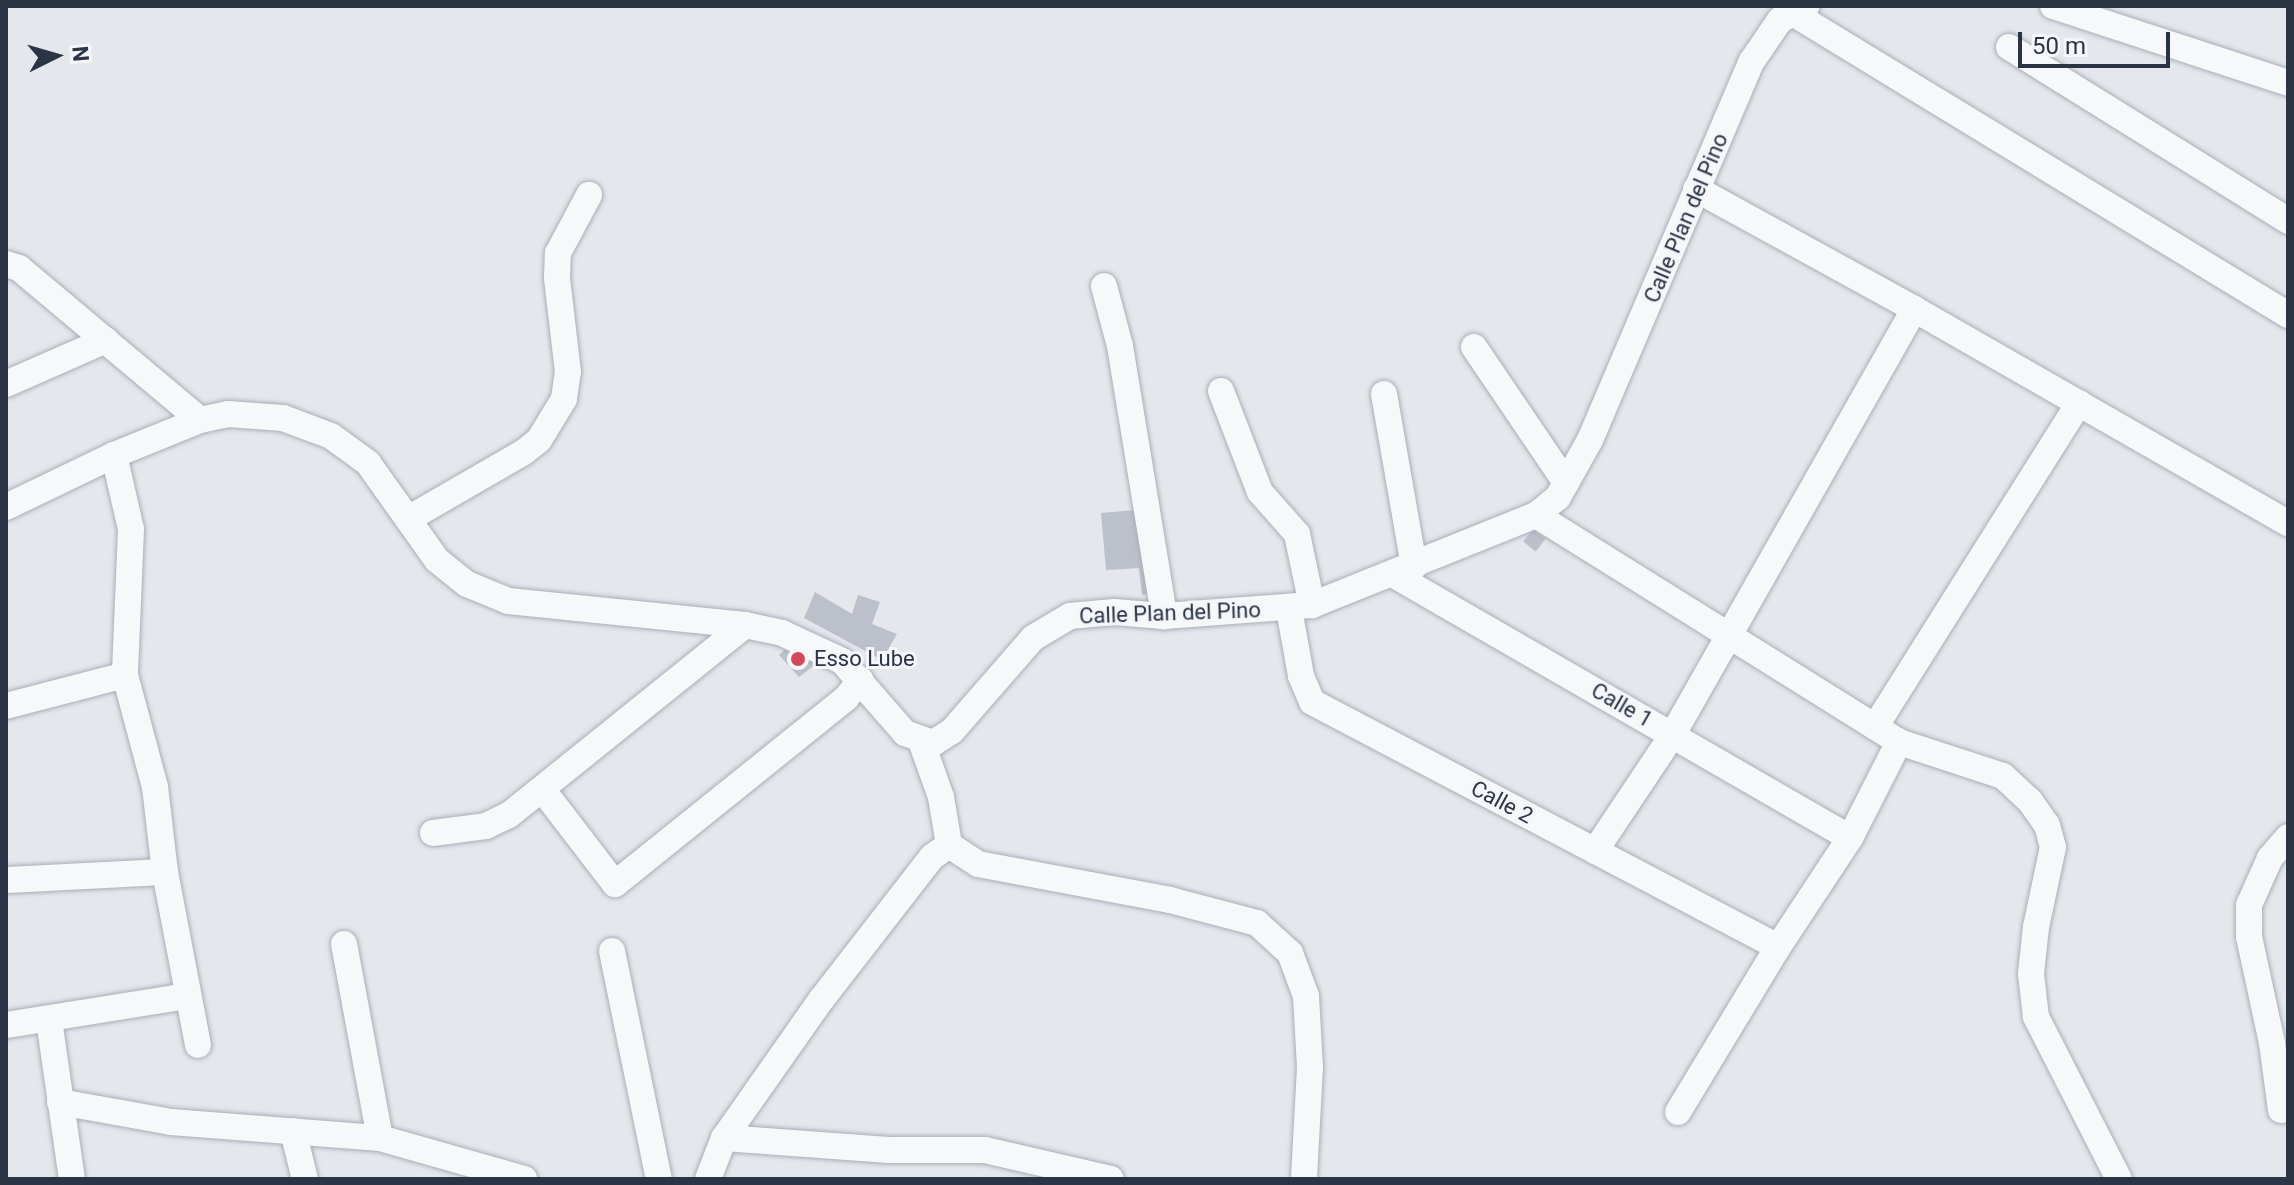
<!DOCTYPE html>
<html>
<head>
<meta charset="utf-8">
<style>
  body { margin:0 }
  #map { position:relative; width:2294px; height:1185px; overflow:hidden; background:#e4e7ec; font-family:Roboto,sans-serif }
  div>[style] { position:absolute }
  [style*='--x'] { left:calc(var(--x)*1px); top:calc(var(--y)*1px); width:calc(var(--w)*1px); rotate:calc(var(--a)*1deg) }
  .building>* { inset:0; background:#bbc0ca; transform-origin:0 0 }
  .roads { filter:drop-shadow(0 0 2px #a9aeb7) drop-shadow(0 0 2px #a9aeb7) }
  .minor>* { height:26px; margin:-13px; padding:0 13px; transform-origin:13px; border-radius:13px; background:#f7f8fa }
  .dots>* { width:22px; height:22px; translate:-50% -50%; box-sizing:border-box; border:4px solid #f4f6f9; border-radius:50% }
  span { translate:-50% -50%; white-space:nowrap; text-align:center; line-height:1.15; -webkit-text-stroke:6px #f4f6f9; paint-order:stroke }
  .street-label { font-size:22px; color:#2b3445 }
  .poi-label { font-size:22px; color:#2b3445 }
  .left { translate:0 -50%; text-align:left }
  .frame { position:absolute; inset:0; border:8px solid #2b3445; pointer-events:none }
  .north { position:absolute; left:16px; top:16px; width:80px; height:80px; -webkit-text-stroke:6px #f4f6f9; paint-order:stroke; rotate:85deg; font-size:22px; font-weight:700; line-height:32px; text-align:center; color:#2b3445 }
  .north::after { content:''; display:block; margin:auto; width:28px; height:36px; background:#2b3445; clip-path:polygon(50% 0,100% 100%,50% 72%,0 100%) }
  .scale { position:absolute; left:2018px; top:32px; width:152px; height:36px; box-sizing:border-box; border:4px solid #2b3445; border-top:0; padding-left:10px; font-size:24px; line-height:28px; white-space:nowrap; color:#2b3445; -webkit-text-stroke:6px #f4f6f9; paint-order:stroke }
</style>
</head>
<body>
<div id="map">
  <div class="building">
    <div style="clip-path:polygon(1146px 509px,1152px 594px,1142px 595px,1139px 568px,1106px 570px,1101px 513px)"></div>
    <div style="left:1533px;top:529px;width:16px;height:16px;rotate:38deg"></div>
    <div style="clip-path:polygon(815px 592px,852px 614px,858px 595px,880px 602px,872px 624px,897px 634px,882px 660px,804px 618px)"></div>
    <div style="clip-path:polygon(791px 644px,819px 662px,799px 677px,779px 655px)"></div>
  </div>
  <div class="roads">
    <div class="minor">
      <div style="--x:2053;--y:6;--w:247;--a:18.1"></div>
      <div style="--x:1791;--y:12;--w:582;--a:31.37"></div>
      <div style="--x:2009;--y:47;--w:329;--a:31.9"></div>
      <div style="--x:1696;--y:189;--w:249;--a:28.8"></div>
      <div style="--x:1914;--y:309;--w:431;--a:29.8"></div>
      <div style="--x:6;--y:264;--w:14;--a:17"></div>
      <div style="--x:19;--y:268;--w:236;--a:40"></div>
      <div style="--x:1104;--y:286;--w:62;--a:75.1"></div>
      <div style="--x:1120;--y:346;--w:274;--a:80.7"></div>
      <div style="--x:1474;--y:347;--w:164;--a:55.9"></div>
      <div style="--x:6;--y:384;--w:109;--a:-23.7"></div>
      <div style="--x:1221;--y:391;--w:108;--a:68.9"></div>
      <div style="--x:1260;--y:492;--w:56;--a:48.6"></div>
      <div style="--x:1297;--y:534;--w:73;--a:78.1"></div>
      <div style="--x:1384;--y:394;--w:175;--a:80.1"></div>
      <div style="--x:114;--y:455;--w:76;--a:77.1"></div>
      <div style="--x:131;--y:529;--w:146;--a:92.4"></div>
      <div style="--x:125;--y:675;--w:116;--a:75"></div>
      <div style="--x:155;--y:787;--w:86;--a:83.3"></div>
      <div style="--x:165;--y:872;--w:176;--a:79.2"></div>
      <div style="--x:6;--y:507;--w:120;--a:-25.7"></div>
      <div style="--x:114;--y:455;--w:93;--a:-22.1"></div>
      <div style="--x:200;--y:420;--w:29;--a:-12"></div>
      <div style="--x:228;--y:414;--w:55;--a:4.2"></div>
      <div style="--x:283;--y:418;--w:51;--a:20.6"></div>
      <div style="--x:331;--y:436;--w:46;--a:36.1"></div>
      <div style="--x:368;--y:463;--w:119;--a:54.6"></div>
      <div style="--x:437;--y:560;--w:38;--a:39"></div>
      <div style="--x:467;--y:584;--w:44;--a:22.5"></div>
      <div style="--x:508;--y:601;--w:238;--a:5.8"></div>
      <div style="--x:745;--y:625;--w:38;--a:12"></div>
      <div style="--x:782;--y:633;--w:66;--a:25"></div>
      <div style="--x:842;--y:661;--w:96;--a:48.8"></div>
      <div style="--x:905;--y:733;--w:30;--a:20"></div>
      <div style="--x:933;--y:743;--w:22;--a:-32"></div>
      <div style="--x:952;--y:731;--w:123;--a:-48.9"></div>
      <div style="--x:1033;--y:638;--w:43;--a:-30.7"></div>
      <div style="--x:1070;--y:616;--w:44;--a:-5.2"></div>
      <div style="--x:1114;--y:612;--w:50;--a:4.6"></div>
      <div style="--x:1164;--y:616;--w:148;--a:-4.3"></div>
      <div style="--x:1312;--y:605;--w:241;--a:-21.9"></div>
      <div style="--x:1536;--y:515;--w:28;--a:-39"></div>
      <div style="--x:1558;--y:497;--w:65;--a:-60.7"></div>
      <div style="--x:1590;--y:440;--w:412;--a:-66.9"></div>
      <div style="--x:1752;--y:61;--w:50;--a:-55.7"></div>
      <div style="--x:1780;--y:20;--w:30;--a:-28"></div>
      <div style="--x:1536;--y:515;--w:428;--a:32"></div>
      <div style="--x:1899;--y:742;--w:109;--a:18.1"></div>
      <div style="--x:2003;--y:776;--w:37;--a:43"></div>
      <div style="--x:2030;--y:801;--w:29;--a:55"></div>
      <div style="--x:2047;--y:825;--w:23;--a:75"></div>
      <div style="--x:2053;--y:847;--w:82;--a:102"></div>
      <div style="--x:2036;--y:927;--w:47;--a:96.1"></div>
      <div style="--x:2031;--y:974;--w:43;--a:83.4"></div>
      <div style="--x:2036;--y:1017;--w:182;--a:62.9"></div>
      <div style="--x:408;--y:519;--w:134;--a:-30"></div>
      <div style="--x:524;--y:452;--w:19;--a:-39"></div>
      <div style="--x:539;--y:440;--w:48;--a:-58.6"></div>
      <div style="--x:564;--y:399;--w:27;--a:-82"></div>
      <div style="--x:568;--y:372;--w:95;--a:-96.7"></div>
      <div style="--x:557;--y:278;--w:25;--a:-88"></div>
      <div style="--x:558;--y:253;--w:66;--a:-61.9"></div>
      <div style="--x:1394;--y:575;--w:526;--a:29.97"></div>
      <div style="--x:1289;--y:609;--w:68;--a:79.8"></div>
      <div style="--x:1301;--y:676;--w:28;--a:67"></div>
      <div style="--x:1312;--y:702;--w:526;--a:27.73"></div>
      <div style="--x:6;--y:706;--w:123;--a:-14.6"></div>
      <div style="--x:1875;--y:727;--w:383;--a:-57.8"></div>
      <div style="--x:921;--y:741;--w:59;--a:70.3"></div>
      <div style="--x:941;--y:797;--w:49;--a:80.5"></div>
      <div style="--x:949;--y:845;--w:35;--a:33"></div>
      <div style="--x:978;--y:864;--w:195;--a:10.6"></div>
      <div style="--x:1170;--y:900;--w:90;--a:14.8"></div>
      <div style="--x:1257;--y:923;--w:45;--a:42.3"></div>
      <div style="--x:1290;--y:953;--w:46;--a:69.6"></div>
      <div style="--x:1306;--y:996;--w:71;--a:86.8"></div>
      <div style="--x:1310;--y:1067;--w:112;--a:93.1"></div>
      <div style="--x:542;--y:789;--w:120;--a:52.5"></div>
      <div style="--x:615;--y:884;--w:297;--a:-38.8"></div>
      <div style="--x:846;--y:698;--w:23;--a:-50"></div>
      <div style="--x:433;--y:833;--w:53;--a:-7.5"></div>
      <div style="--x:486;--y:826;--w:25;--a:-26"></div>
      <div style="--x:509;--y:815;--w:303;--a:-38.8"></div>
      <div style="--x:1595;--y:851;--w:141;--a:-56.3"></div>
      <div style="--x:1673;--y:734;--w:489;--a:-60.4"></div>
      <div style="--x:6;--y:880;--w:159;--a:-2.9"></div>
      <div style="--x:344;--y:944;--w:197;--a:79.5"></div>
      <div style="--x:612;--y:951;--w:233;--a:78.4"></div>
      <div style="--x:49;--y:1020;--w:161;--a:81.8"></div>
      <div style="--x:6;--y:1025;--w:183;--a:-9.1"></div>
      <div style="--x:60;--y:1102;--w:113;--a:10.2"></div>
      <div style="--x:171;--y:1122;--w:210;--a:4.4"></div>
      <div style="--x:380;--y:1138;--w:150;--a:15.9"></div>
      <div style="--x:2281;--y:1110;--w:68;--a:-97.7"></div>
      <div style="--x:2272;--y:1043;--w:108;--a:-102.2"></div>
      <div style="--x:2249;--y:937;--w:32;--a:-90"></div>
      <div style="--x:2249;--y:905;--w:51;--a:-65.9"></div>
      <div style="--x:2270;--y:858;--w:28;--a:-49"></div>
      <div style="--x:1678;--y:1112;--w:193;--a:-58.8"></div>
      <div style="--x:1778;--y:947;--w:131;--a:-56.6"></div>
      <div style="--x:1850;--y:838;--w:108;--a:-63"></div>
      <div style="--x:293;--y:1131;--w:49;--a:76"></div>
      <div style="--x:724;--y:1138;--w:165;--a:4.2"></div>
      <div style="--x:889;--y:1150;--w:96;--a:0"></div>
      <div style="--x:985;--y:1150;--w:129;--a:13"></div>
      <div style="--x:708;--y:1179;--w:44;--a:-68.7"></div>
      <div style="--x:724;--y:1138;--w:169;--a:-54.9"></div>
      <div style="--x:821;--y:1000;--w:181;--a:-52.2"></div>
      <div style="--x:932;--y:857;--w:21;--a:-35"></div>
    </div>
  </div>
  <div class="dots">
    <div style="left:798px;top:659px;background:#d1495b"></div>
  </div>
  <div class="street-label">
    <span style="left:1686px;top:218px;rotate:-67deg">Calle Plan del Pino</span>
    <span style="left:1170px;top:613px;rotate:-2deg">Calle Plan del Pino</span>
    <span style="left:1622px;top:705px;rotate:30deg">Calle 1</span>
    <span style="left:1502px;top:802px;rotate:28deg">Calle 2</span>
  </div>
  <div class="poi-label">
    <span class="left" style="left:814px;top:659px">Esso Lube</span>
  </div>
  <div class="frame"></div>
  <div class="north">N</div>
  <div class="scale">50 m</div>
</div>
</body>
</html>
